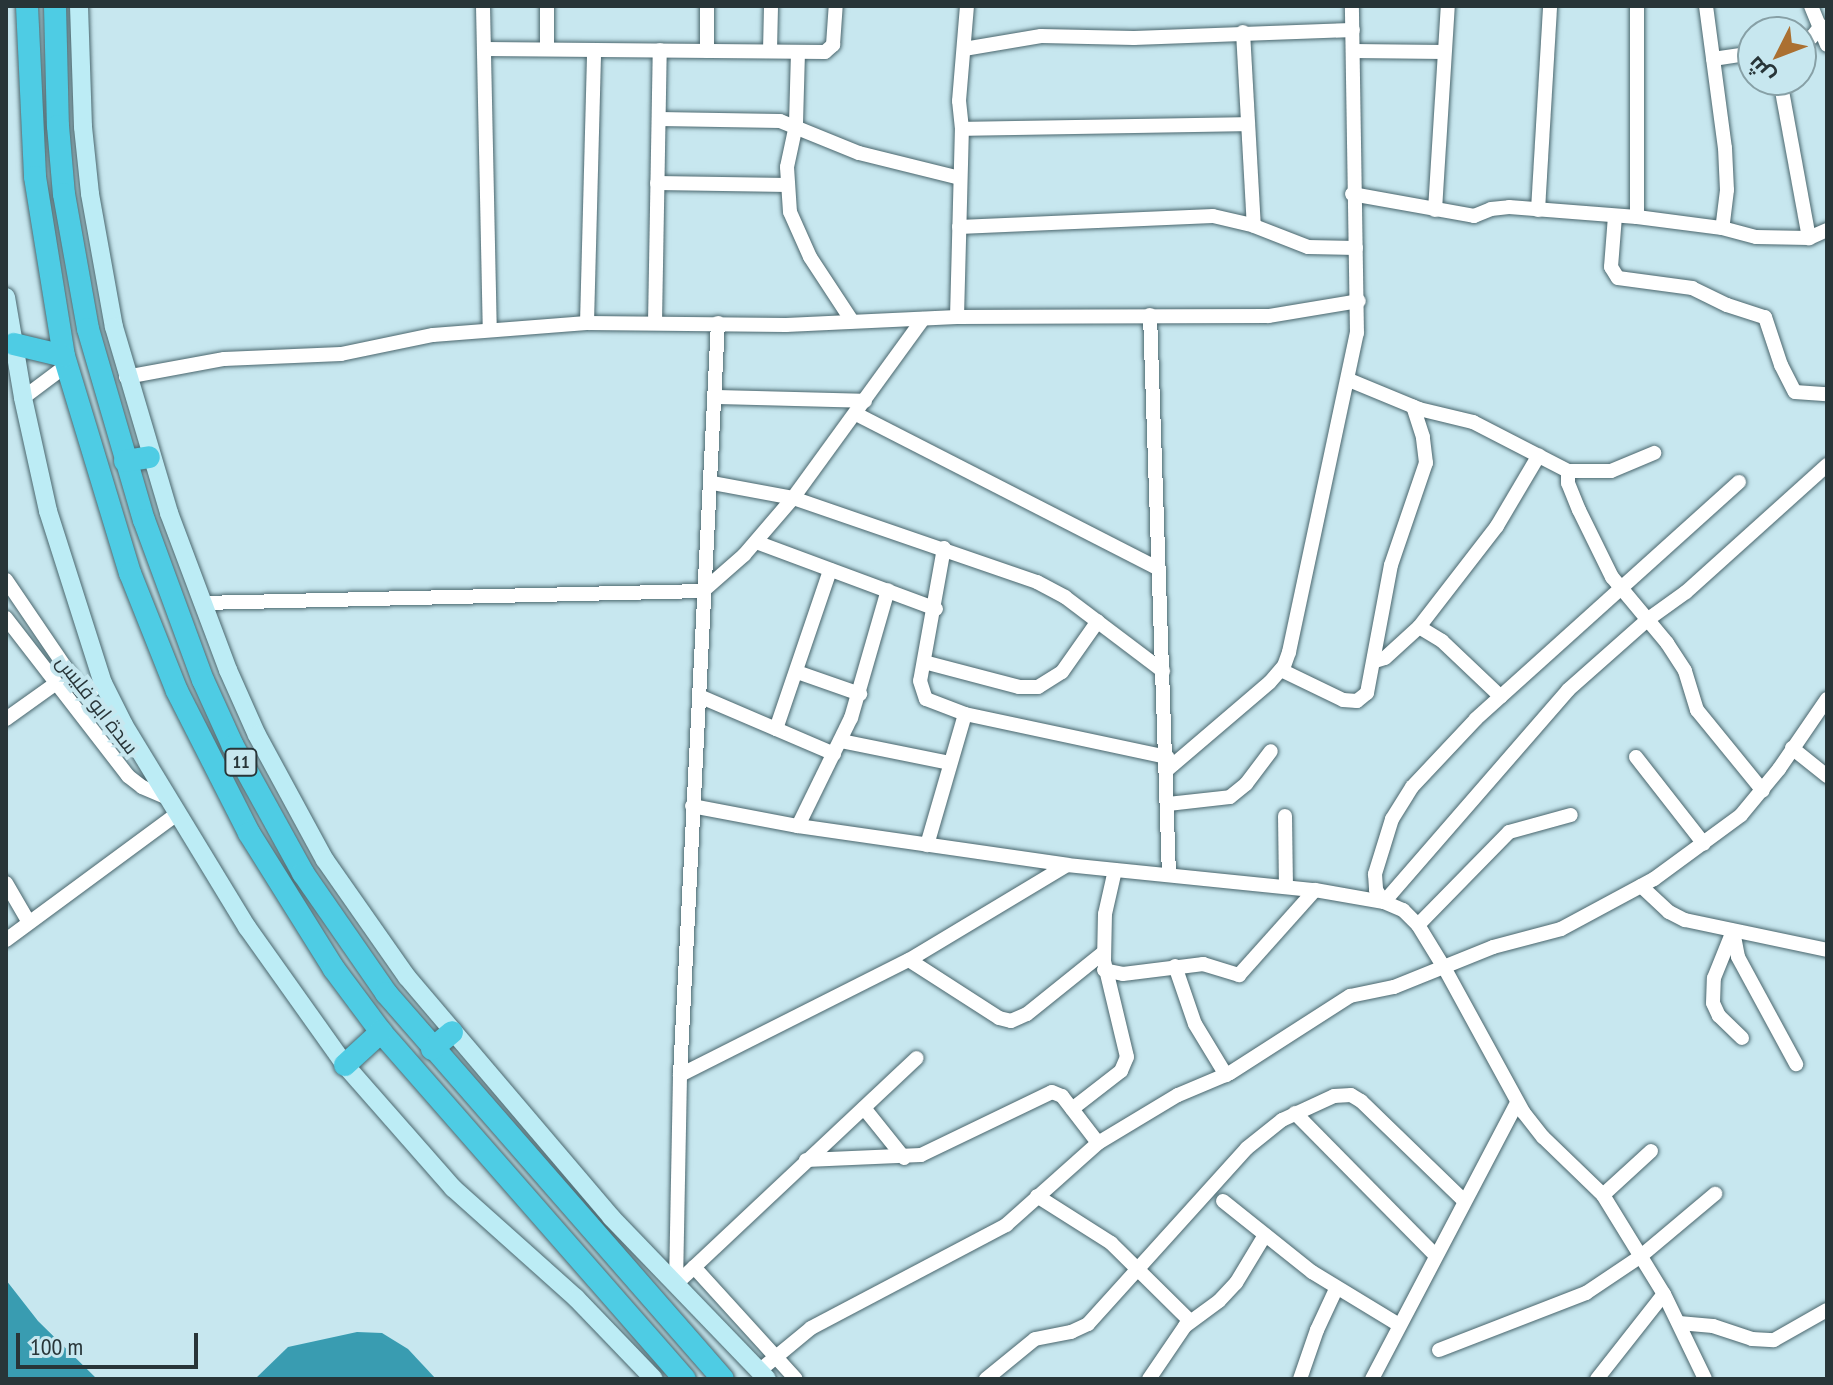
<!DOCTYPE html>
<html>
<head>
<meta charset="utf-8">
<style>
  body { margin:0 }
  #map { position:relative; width:1833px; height:1385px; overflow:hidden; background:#c7e7ef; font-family:"PT Sans Narrow",Cairo,sans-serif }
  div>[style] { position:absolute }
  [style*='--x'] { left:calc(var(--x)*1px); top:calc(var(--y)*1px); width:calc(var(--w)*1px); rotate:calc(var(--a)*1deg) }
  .water>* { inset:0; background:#399cb1 }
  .roads { filter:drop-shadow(0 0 2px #4a666d) drop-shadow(0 0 2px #4a666d) }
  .minor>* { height:14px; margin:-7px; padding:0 7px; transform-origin:7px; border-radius:7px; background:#fff }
  .secondary>* { height:18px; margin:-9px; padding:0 9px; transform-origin:9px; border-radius:9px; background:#bcecf5 }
  .trunk>* { height:22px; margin:-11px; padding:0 11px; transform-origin:11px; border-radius:11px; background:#4ecce4 }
  span { translate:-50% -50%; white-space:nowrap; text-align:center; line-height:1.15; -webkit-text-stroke:8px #c7e7ef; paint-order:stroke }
  .shield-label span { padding:2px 6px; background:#c7e7ef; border:2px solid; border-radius:6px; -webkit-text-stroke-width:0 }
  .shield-label { font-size:18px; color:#283538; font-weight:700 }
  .street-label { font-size:20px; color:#283538 }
  .frame { position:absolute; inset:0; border:8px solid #283538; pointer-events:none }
  .north { position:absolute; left:1737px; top:16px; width:80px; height:80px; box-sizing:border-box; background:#c7e7ef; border:2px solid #87a0a6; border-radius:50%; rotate:228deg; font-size:22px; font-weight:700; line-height:32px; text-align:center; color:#283538 }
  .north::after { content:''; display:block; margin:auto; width:28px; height:36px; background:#ab7031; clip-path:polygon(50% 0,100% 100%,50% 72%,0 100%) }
  .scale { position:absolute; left:16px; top:1333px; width:182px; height:36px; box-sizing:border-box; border:4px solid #283538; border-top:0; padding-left:10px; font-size:24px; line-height:28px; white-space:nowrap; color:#283538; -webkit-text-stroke:6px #c7e7ef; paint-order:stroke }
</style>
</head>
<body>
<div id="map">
  <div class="water">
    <div style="clip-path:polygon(6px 1280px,38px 1321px,97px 1379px,6px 1379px)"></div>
    <div style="clip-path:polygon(357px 1332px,382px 1333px,408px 1349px,436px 1379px,255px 1379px,288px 1347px)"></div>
  </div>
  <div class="roads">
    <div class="minor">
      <div style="--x:483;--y:6;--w:324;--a:88.8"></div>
      <div style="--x:1637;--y:6;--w:211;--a:90"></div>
      <div style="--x:1706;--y:6;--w:143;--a:82.4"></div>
      <div style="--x:1725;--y:148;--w:42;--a:87.3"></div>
      <div style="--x:1727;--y:190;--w:38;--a:97"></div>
      <div style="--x:1811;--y:6;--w:42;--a:67.7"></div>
      <div style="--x:1243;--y:32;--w:194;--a:86.8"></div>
      <div style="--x:1801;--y:41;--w:10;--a:-17"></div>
      <div style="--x:1811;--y:38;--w:16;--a:-50"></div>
      <div style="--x:484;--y:49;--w:341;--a:0.5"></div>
      <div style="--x:825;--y:52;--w:11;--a:-41"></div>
      <div style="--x:833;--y:45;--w:39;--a:-86"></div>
      <div style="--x:547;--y:49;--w:43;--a:-90"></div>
      <div style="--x:964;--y:49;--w:78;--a:-9.6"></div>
      <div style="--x:1041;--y:36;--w:93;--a:1.2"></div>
      <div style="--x:1134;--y:38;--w:219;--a:-2.1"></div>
      <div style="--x:707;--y:51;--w:45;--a:-90"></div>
      <div style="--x:770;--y:51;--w:45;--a:-88.7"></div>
      <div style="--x:1353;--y:51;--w:91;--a:0.6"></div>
      <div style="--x:798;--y:52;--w:73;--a:91.6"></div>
      <div style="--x:796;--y:125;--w:43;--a:102.1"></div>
      <div style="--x:787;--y:167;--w:45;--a:86.2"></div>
      <div style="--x:790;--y:212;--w:49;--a:66"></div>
      <div style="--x:810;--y:257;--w:77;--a:56.7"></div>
      <div style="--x:1713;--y:59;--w:40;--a:-8.5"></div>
      <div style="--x:1780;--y:80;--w:161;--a:79.6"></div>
      <div style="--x:659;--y:119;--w:121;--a:0.9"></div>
      <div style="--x:780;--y:121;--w:85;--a:22.1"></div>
      <div style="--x:859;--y:153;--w:104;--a:13.9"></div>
      <div style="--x:962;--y:129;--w:286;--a:-1"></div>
      <div style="--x:657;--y:183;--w:131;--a:0.9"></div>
      <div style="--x:1352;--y:194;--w:124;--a:10.2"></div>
      <div style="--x:1474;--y:216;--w:18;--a:-22"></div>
      <div style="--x:1491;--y:209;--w:18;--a:-6"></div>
      <div style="--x:1509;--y:207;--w:128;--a:4.5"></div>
      <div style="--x:1637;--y:217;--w:86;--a:7.4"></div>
      <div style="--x:1722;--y:228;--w:35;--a:15"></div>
      <div style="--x:1756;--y:237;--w:53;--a:1.1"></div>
      <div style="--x:1809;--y:238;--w:20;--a:-24"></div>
      <div style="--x:1435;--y:210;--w:204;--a:-86.4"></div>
      <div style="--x:1538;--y:210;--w:204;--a:-86.6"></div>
      <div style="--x:1615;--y:216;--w:51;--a:94.5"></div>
      <div style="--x:1611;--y:267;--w:13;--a:58"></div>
      <div style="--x:1618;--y:278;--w:75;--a:7.7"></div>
      <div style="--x:1692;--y:288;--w:39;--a:26"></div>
      <div style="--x:1727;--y:305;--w:40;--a:18"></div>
      <div style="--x:1765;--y:317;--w:51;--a:71.6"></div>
      <div style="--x:1781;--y:365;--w:30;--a:63"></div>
      <div style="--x:1795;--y:392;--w:32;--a:4"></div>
      <div style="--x:959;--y:227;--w:254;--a:-2.5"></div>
      <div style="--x:1213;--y:216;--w:37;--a:13"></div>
      <div style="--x:1249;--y:224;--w:63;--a:21.3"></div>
      <div style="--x:1308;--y:247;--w:48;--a:1.2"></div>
      <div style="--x:1150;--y:315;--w:560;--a:88.06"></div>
      <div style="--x:957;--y:317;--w:188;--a:-88.5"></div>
      <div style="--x:962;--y:129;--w:28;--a:-96"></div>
      <div style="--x:959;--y:101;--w:95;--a:-85.2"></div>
      <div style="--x:587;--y:323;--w:273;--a:-88.5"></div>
      <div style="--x:655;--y:323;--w:273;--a:-89"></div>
      <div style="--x:126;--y:377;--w:100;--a:-10.4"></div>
      <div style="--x:224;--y:359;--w:117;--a:-2.4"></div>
      <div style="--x:341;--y:354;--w:94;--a:-11.7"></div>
      <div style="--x:433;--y:335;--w:154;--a:-4.5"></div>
      <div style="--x:587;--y:323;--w:199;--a:0.6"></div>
      <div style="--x:786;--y:325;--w:171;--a:-2.7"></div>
      <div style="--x:957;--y:317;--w:312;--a:-0.2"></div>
      <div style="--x:1269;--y:316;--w:91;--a:-9.5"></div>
      <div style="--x:1349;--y:380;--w:76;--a:22.5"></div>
      <div style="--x:1419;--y:409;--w:56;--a:13.5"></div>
      <div style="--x:1473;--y:422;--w:107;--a:27.3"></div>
      <div style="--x:1568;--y:471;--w:43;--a:0"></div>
      <div style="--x:1611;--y:471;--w:47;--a:-22.7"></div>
      <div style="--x:715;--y:397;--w:150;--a:1.5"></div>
      <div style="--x:23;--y:398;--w:55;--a:-36.9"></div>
      <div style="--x:856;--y:414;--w:340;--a:27.1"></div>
      <div style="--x:1568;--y:471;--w:12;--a:90"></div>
      <div style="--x:1568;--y:483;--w:29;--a:68"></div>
      <div style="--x:1579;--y:510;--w:75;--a:63.8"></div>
      <div style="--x:1612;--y:577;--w:86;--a:50.2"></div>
      <div style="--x:1667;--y:643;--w:33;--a:57"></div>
      <div style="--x:1685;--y:671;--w:41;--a:72.9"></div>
      <div style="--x:1697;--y:710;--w:104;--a:50.8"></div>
      <div style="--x:1739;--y:482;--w:354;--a:138"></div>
      <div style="--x:1476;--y:719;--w:93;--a:133.3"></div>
      <div style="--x:1412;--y:787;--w:38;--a:122"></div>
      <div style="--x:1392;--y:819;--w:58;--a:107.2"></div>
      <div style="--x:1375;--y:874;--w:16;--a:86"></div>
      <div style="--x:1376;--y:890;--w:14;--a:56"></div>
      <div style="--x:1384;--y:902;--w:281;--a:-49"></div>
      <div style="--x:1568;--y:690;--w:106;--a:-41.5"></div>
      <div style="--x:1647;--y:620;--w:48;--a:-35.7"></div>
      <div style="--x:1686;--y:592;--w:190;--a:-42"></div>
      <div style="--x:712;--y:483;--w:82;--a:10.5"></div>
      <div style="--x:793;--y:498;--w:258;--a:19"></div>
      <div style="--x:1037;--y:582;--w:32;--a:28"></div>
      <div style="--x:1065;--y:597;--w:123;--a:37.1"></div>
      <div style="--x:756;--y:542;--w:192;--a:20.4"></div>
      <div style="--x:944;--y:548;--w:135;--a:100.2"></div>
      <div style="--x:920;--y:681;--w:19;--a:72"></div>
      <div style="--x:926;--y:699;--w:42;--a:21"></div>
      <div style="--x:965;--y:714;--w:207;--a:12"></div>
      <div style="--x:6;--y:580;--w:132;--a:55.8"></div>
      <div style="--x:80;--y:689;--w:9;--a:27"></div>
      <div style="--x:88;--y:693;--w:18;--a:-34"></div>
      <div style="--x:202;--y:603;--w:501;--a:-1.37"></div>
      <div style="--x:703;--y:591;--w:55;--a:-41.3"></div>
      <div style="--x:744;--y:555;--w:75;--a:-49.3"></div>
      <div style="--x:793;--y:498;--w:221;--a:-54"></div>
      <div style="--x:6;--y:618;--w:200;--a:52.3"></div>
      <div style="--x:128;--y:776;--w:18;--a:38"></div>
      <div style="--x:142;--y:787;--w:30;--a:23"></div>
      <div style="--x:1419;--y:627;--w:27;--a:31"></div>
      <div style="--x:1442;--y:641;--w:81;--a:43.5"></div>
      <div style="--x:1375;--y:661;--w:10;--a:-17"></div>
      <div style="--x:1385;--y:658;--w:46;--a:-42.4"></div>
      <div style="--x:1419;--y:627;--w:128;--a:-52.3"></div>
      <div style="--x:1497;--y:526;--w:82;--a:-59.4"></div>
      <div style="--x:924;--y:662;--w:98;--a:14.7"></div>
      <div style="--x:1019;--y:687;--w:19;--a:0"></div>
      <div style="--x:1038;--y:687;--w:28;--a:-32"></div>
      <div style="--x:1062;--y:672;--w:62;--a:-54.8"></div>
      <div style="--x:1281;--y:670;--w:69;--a:25.8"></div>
      <div style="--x:1343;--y:700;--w:14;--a:4"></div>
      <div style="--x:1357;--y:701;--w:13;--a:-39"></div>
      <div style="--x:1367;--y:693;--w:130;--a:-79.4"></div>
      <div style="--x:1391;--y:565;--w:108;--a:-71.1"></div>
      <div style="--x:1426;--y:463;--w:26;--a:-97"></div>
      <div style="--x:1423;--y:437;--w:32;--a:-108"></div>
      <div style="--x:797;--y:672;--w:67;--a:19.2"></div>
      <div style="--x:699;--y:696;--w:147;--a:23.2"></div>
      <div style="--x:6;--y:719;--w:60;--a:-35.5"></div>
      <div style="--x:776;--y:729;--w:168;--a:-71.2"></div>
      <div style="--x:841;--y:741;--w:111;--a:11.4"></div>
      <div style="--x:1792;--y:748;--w:45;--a:38.7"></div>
      <div style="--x:1636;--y:757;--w:110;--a:52"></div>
      <div style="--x:1167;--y:770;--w:135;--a:-40.5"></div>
      <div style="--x:1270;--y:682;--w:21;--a:-49"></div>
      <div style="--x:1284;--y:666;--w:15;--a:-70"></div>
      <div style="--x:1289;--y:652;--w:326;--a:-78"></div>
      <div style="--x:1357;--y:333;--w:327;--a:-90.9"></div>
      <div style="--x:1168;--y:804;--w:62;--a:-6.4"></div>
      <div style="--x:1230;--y:797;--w:21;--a:-39"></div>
      <div style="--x:1246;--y:784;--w:41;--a:-52.9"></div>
      <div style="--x:692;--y:806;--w:108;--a:10.7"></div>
      <div style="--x:798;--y:826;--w:272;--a:8.2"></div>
      <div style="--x:1067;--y:865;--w:249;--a:5.8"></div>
      <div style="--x:1315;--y:890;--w:70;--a:9.9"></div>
      <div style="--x:1384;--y:902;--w:21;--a:23"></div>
      <div style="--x:1403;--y:910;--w:21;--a:45"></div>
      <div style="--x:1418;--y:925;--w:52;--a:58.5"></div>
      <div style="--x:1445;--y:969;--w:164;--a:61.3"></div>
      <div style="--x:1524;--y:1113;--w:31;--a:52"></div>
      <div style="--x:1543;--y:1137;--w:83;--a:44"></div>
      <div style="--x:1603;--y:1195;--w:116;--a:58.4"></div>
      <div style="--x:1664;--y:1294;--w:94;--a:64.2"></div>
      <div style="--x:1285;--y:816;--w:71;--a:89.2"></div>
      <div style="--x:798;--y:826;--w:120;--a:-63.9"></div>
      <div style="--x:851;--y:718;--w:133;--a:-73.9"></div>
      <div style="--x:927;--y:845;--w:136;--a:-73.8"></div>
      <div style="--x:6;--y:883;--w:44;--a:59.9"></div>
      <div style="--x:1641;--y:886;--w:38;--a:43"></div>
      <div style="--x:1669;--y:912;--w:18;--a:27"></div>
      <div style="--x:1685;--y:920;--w:145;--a:11.9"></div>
      <div style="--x:1418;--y:925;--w:130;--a:-45.6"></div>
      <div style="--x:1509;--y:832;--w:64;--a:-15.3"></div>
      <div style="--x:6;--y:940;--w:214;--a:-36.4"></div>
      <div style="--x:909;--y:960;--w:107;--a:32.8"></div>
      <div style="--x:999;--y:1018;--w:12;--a:14"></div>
      <div style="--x:1011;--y:1021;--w:17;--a:-24"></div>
      <div style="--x:1027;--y:1014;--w:97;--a:-38.8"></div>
      <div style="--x:1175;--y:966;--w:61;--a:71"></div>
      <div style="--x:1195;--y:1024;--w:60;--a:58.7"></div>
      <div style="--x:1104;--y:970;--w:19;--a:12"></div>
      <div style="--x:1123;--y:974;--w:81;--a:-7.1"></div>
      <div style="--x:1203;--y:964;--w:38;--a:17"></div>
      <div style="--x:1239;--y:975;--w:114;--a:-48.2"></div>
      <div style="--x:1742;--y:1038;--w:32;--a:-136"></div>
      <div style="--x:1719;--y:1016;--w:14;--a:-115"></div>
      <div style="--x:1713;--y:1003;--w:25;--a:-88"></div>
      <div style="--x:1714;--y:978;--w:51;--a:-68"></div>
      <div style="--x:1733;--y:931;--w:26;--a:79"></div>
      <div style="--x:1738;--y:957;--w:122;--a:61.5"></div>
      <div style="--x:680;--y:1075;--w:256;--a:-26.7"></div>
      <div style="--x:909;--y:960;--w:184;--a:-31"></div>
      <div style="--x:864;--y:1108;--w:64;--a:51.3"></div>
      <div style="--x:1072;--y:1109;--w:62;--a:-37.8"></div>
      <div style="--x:1121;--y:1071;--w:15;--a:-67"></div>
      <div style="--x:1127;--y:1057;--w:99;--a:-103.5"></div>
      <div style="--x:1104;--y:961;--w:47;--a:-88.8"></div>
      <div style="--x:1105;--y:914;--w:45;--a:-77.2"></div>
      <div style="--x:1295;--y:1113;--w:199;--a:45.4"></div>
      <div style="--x:806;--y:1160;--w:115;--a:-2.5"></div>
      <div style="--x:921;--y:1155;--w:145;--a:-25.7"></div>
      <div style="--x:1052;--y:1092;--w:11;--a:22"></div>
      <div style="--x:1062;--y:1096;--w:59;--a:52.5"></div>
      <div style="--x:1603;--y:1195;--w:65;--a:-42.5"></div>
      <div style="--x:1037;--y:1196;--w:88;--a:32.4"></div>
      <div style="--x:1111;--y:1243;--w:111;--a:44.6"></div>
      <div style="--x:1223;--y:1201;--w:114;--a:38.6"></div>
      <div style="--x:1312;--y:1272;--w:102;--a:31.3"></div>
      <div style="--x:694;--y:1267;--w:151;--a:47.7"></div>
      <div style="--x:676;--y:1284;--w:209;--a:-88.9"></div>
      <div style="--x:680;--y:1075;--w:753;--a:-87.11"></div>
      <div style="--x:676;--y:1284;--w:330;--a:-43.2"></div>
      <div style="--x:1679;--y:1323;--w:34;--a:5"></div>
      <div style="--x:1713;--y:1326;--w:41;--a:18.4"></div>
      <div style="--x:1752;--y:1339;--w:22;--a:3"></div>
      <div style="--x:1774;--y:1340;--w:61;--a:-29.5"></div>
      <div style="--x:1439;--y:1350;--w:158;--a:-21.2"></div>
      <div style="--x:1586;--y:1293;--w:66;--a:-33.9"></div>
      <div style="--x:1641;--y:1256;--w:97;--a:-40"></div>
      <div style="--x:759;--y:1371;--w:67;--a:-39.6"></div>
      <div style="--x:811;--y:1328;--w:221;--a:-27.8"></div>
      <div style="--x:1006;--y:1225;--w:123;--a:-41.7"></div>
      <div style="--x:1098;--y:1143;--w:93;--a:-31"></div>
      <div style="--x:1178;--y:1095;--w:56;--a:-22.9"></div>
      <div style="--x:1230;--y:1073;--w:143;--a:-32.7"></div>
      <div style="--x:1350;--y:996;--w:45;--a:-11.6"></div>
      <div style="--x:1394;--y:987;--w:107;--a:-22"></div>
      <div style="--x:1493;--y:947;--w:70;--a:-14.8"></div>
      <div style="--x:1561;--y:929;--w:106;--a:-28.3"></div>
      <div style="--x:1654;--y:879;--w:108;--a:-36.3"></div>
      <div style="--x:1741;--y:815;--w:60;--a:-50.4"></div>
      <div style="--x:1779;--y:769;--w:85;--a:-55.6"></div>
      <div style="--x:986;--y:1379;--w:63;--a:-39.2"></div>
      <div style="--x:1035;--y:1339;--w:37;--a:-11"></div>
      <div style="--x:1071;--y:1332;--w:19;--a:-25"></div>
      <div style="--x:1088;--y:1324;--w:237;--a:-47.9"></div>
      <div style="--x:1247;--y:1148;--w:45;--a:-38.7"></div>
      <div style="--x:1282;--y:1120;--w:57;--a:-24.8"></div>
      <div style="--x:1334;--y:1096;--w:17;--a:-3"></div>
      <div style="--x:1351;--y:1095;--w:12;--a:31"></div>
      <div style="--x:1361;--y:1101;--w:142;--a:44.1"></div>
      <div style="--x:1149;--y:1379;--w:64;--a:-55.8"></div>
      <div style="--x:1185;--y:1326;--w:42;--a:-36.3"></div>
      <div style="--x:1219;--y:1301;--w:25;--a:-47"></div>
      <div style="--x:1236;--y:1283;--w:56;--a:-58.9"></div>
      <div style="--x:1300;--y:1379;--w:52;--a:-70.9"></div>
      <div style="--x:1317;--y:1330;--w:45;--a:-65.1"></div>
      <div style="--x:1372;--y:1379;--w:312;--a:-62.3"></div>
      <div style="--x:1597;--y:1379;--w:108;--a:-51.8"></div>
    </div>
    <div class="secondary">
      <div style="--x:79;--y:6;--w:121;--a:88.1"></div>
      <div style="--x:83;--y:127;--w:67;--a:84"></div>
      <div style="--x:90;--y:194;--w:135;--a:79.8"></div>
      <div style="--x:114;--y:327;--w:194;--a:73.5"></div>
      <div style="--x:169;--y:513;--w:168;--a:69.4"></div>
      <div style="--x:228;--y:670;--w:71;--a:66"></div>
      <div style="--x:257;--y:735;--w:142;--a:61.5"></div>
      <div style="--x:325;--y:860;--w:143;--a:55"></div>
      <div style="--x:407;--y:977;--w:315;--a:49.6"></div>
      <div style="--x:611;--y:1217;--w:225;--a:46.1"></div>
      <div style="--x:6;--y:297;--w:102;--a:80.4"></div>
      <div style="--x:23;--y:398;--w:116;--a:77.5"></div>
      <div style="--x:48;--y:511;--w:181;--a:72.3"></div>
      <div style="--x:103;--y:683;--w:47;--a:63.4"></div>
      <div style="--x:124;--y:725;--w:237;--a:58.7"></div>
      <div style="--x:247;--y:927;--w:169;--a:54.6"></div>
      <div style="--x:345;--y:1065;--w:164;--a:48.7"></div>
      <div style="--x:453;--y:1188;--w:165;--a:41.8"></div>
      <div style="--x:576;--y:1298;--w:112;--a:46.1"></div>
    </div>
    <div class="trunk">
      <div style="--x:27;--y:6;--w:171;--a:87.3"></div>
      <div style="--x:35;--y:177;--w:181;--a:80.8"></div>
      <div style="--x:64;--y:356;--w:227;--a:73.1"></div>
      <div style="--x:130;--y:573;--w:127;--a:68.3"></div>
      <div style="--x:177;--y:691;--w:159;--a:63.1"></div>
      <div style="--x:249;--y:833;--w:160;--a:58"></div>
      <div style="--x:334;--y:969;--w:79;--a:53.3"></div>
      <div style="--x:381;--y:1032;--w:461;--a:48.8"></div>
      <div style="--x:55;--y:6;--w:120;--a:88.6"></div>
      <div style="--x:58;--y:126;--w:68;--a:85"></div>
      <div style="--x:64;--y:194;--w:137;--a:79.9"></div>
      <div style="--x:88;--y:329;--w:199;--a:73.7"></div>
      <div style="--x:144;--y:520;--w:171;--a:69.8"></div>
      <div style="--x:203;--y:680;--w:72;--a:65.6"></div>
      <div style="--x:233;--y:746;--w:145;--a:61.1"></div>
      <div style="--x:303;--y:873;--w:146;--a:55.3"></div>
      <div style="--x:386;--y:993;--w:512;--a:48.88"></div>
      <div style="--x:14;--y:344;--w:51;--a:13.5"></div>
      <div style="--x:125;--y:461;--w:24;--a:-9"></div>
      <div style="--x:432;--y:1049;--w:26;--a:-40"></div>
      <div style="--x:345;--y:1065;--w:49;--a:-42.5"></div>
    </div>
  </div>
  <div class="shield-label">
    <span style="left:241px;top:762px">11</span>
  </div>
  <div class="street-label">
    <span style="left:97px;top:705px;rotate:52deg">سدة ابو فليس</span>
  </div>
  <div class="frame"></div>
  <div class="north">ش</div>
  <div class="scale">100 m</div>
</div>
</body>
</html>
